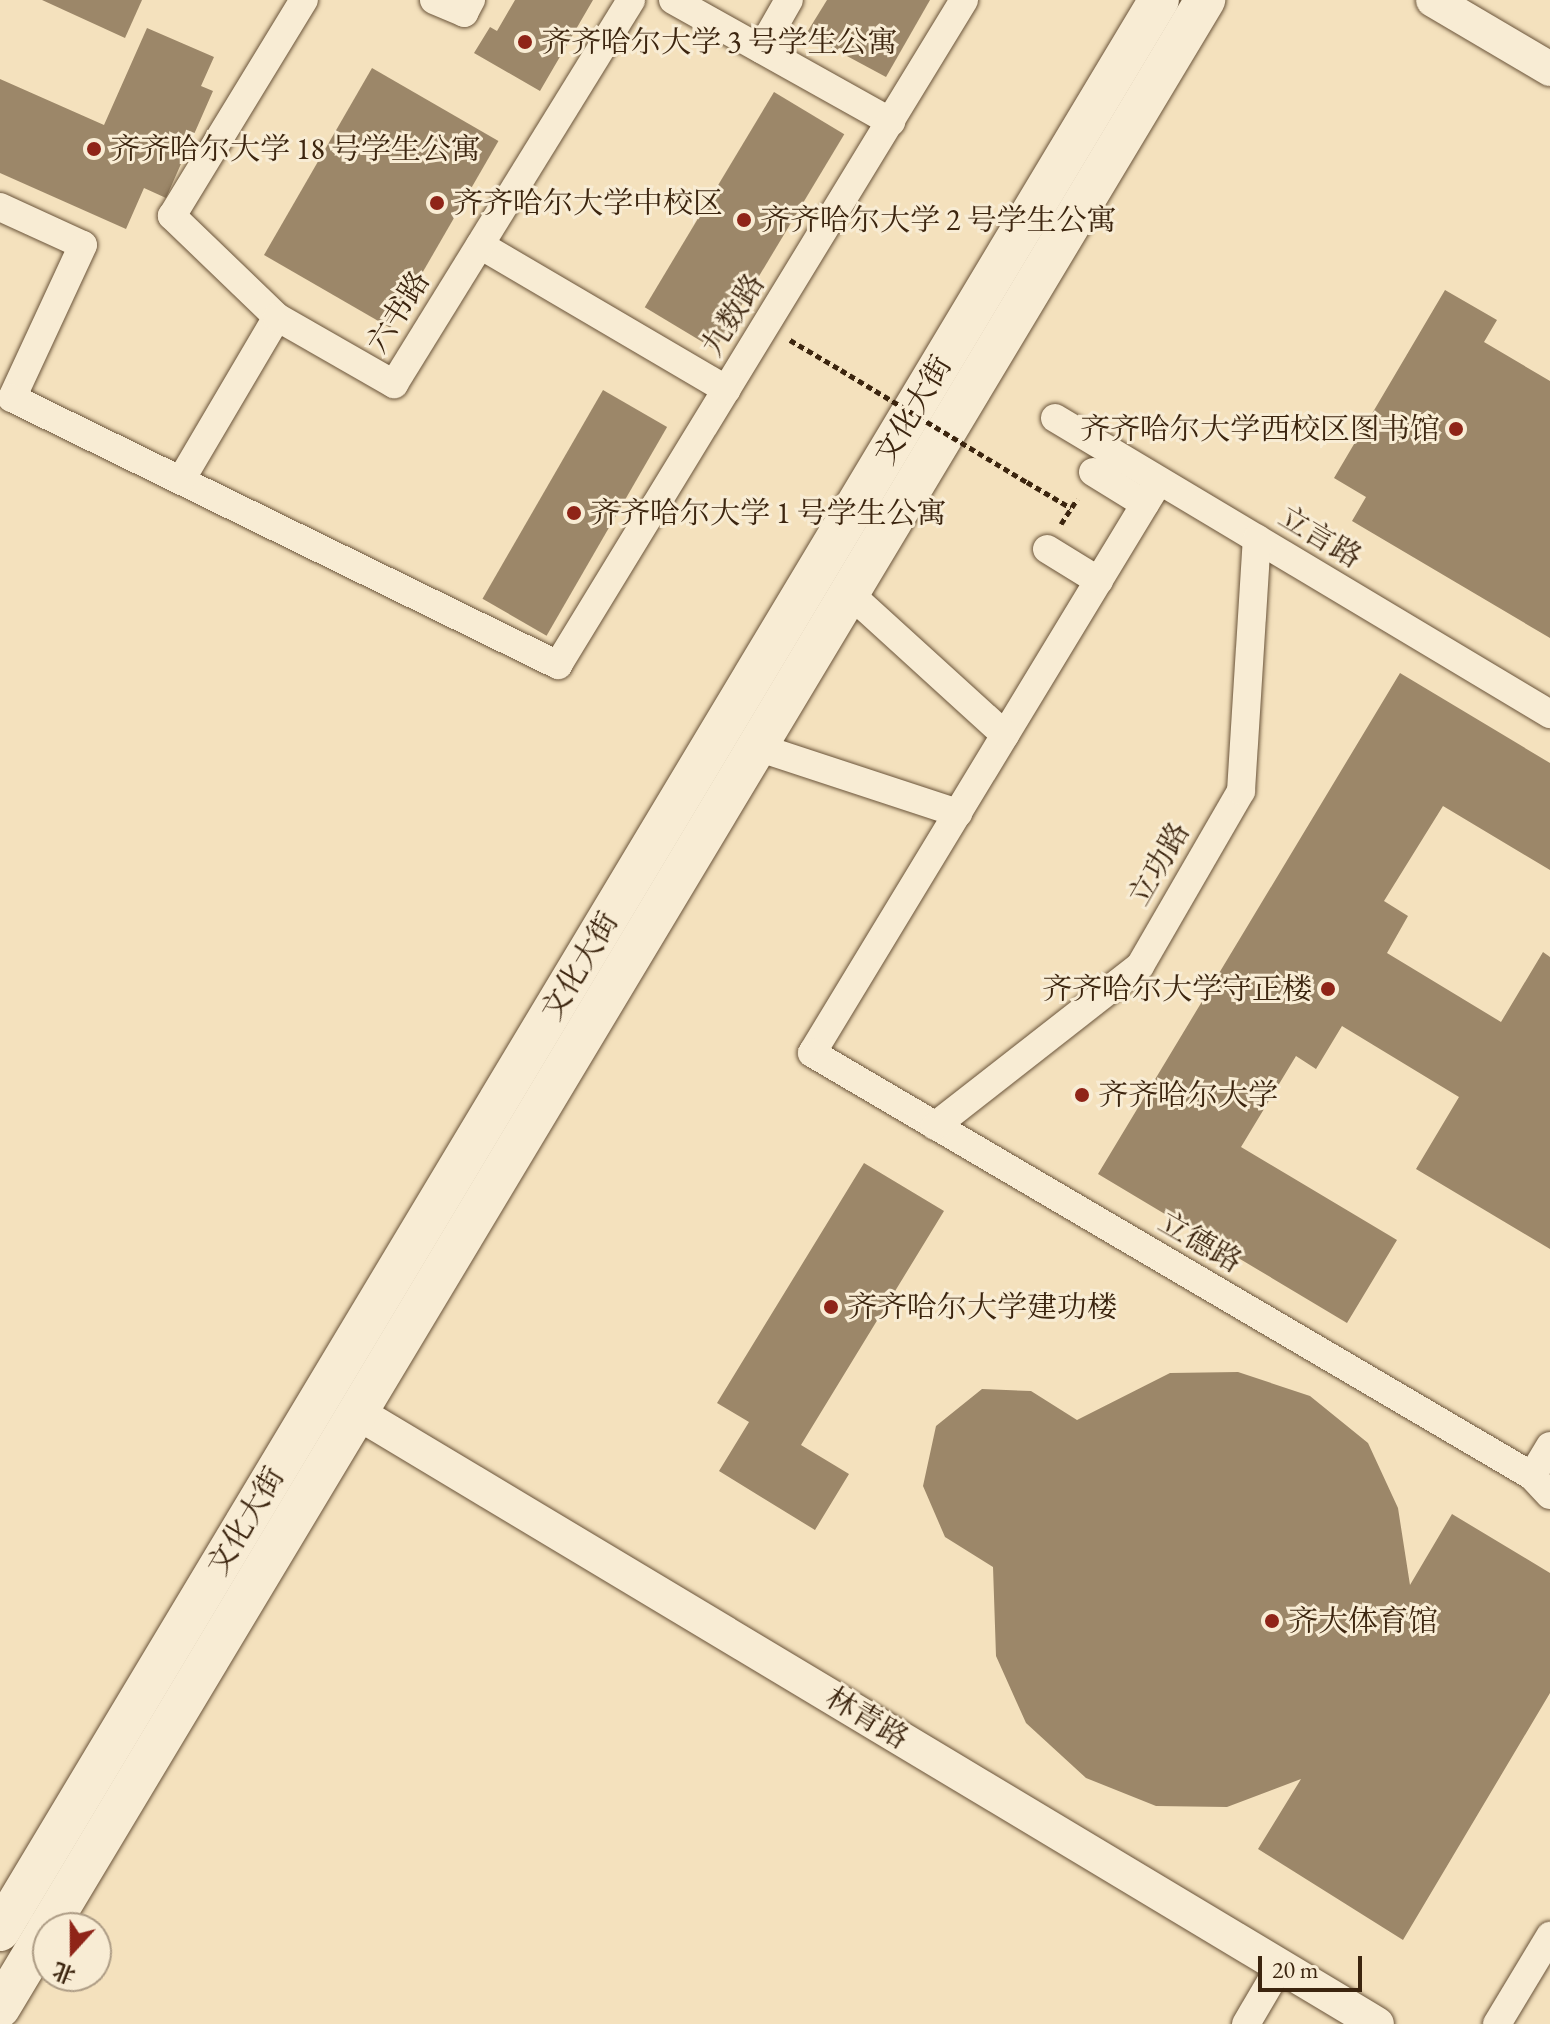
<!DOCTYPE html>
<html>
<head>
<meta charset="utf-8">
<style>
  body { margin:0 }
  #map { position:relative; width:1550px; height:2024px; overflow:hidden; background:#f4e1bd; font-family:"EB Garamond","Noto Serif SC",serif }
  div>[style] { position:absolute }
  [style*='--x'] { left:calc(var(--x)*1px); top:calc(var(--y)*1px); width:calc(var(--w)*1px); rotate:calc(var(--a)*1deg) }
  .building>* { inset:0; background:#9c8769; transform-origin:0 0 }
  .path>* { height:5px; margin-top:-2.5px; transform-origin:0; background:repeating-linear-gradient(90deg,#3c250f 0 6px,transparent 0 10px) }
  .roads { filter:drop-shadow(0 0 2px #6a543a) drop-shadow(0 0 2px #6a543a) }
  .minor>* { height:28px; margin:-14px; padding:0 14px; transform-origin:14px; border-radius:14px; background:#f8ecd4 }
  .tertiary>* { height:34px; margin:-17px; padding:0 17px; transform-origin:17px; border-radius:17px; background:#f8ecd4 }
  .secondary>* { height:40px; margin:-20px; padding:0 20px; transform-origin:20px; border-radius:20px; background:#f8ecd4 }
  .path-bridge>* { height:5px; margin-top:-2.5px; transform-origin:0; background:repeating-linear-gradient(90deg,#3c250f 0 6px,transparent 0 10px) }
  .dots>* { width:22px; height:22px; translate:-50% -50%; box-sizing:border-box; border:4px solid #f8ecd4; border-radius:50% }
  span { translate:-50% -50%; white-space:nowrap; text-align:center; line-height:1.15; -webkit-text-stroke:6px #f8ecd4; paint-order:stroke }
  .poi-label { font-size:30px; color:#3c250f }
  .left { translate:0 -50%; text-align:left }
  .right { translate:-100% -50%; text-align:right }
  .street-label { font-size:30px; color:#3c250f }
  .north { position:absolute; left:32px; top:1912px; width:80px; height:80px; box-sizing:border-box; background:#f8ecd4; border:2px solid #ad9c85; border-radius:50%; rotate:201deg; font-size:22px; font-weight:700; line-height:32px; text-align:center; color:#3c250f }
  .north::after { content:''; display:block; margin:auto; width:28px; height:36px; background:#8f2418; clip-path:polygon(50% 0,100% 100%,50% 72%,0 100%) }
  .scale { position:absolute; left:1258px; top:1956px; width:104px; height:36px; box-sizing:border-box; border:4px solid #3c250f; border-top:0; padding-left:10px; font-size:24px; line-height:28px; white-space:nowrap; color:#3c250f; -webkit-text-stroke:6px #f8ecd4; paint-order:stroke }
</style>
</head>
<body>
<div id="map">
  <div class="building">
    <div style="clip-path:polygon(42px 0,142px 0,125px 38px)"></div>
    <div style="clip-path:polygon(515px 0,593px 0,540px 91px,474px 53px,490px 27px,497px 31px)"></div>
    <div style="clip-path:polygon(827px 0,930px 0,886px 77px,806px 34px)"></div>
    <div style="clip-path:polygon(147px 28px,214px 57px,201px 86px,213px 91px,166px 198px,144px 188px,126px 229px,0 173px,0 79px,104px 125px)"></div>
    <div style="left:372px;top:68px;width:146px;height:216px;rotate:30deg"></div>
    <div style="left:774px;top:92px;width:82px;height:251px;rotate:31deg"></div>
    <div style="clip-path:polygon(1445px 290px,1497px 320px,1484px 342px,1550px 381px,1550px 638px,1352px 521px,1366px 497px,1334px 478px)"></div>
    <div style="left:603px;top:390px;width:74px;height:241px;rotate:30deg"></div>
    <div style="clip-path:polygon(1400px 673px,1550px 763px,1550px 870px,1443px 806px,1384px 901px,1408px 916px,1387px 953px,1501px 1022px,1543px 952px,1550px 957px,1550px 1249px,1416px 1169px,1459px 1097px,1342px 1026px,1316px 1069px,1296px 1056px,1241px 1147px,1397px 1240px,1347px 1323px,1098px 1174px)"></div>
    <div style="clip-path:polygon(864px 1163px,944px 1211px,801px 1445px,849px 1474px,815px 1530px,719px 1471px,749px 1422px,717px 1403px)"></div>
    <div style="clip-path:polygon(1238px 1372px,1310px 1396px,1368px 1443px,1398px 1508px,1410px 1585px,1452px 1514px,1550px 1573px,1550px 1693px,1403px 1940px,1258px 1849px,1301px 1779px,1227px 1807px,1156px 1806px,1086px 1778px,1026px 1723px,996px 1656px,993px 1567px,945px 1537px,923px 1486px,936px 1426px,982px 1389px,1031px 1391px,1077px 1420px,1170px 1373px)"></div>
  </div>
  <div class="path">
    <div style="--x:790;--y:340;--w:59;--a:30.5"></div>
    <div style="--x:1027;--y:482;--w:51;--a:30.6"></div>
    <div style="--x:1061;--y:524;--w:30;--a:-57"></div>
  </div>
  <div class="roads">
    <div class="minor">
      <div style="--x:434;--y:0;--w:33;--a:23"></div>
      <div style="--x:464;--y:13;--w:15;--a:-62"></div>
      <div style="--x:673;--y:0;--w:250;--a:29.2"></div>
      <div style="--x:761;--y:49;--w:56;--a:-60.3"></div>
      <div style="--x:0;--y:207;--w:91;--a:24.6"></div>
      <div style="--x:83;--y:245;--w:169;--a:114.9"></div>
      <div style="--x:12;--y:398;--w:608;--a:26.06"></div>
      <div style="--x:558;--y:665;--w:779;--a:-58.59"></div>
      <div style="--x:480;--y:245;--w:286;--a:30.4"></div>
      <div style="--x:277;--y:317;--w:146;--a:-136.1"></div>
      <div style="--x:172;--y:216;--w:253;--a:-58.6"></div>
      <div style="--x:1055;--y:418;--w:577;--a:30.88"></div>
      <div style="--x:1093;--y:472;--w:61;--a:31.6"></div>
      <div style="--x:181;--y:480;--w:189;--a:-59.5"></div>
      <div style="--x:277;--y:317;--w:135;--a:29.8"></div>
      <div style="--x:394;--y:384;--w:451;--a:-58.3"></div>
      <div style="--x:1159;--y:481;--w:669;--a:121.24"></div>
      <div style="--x:812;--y:1053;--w:835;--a:30.43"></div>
      <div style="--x:1532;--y:1476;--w:26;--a:47"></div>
      <div style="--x:1047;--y:549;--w:61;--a:31.6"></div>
      <div style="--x:849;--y:593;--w:211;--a:42.3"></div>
      <div style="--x:757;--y:747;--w:212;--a:18.2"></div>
      <div style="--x:935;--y:1126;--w:260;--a:-38"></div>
      <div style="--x:1140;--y:966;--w:202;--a:-60"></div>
      <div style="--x:1241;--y:791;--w:253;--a:-86.4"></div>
      <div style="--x:1532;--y:1476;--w:35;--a:-59"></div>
      <div style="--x:1246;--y:2024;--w:67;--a:-59.6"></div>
      <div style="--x:1497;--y:2024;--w:103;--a:-58.9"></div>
    </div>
    <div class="tertiary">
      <div style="--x:1433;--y:0;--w:136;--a:30.5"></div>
      <div style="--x:358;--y:1413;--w:1188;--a:30.95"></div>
    </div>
    <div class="secondary">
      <div style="--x:48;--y:1928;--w:2249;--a:-59.03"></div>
      <div style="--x:0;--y:1931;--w:2252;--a:-59.03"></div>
      <div style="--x:0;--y:2008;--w:93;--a:-59"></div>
    </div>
  </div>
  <div class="path-bridge">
    <div style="--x:841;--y:370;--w:217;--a:31.1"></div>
  </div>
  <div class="dots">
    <div style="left:525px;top:42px;background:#8f2418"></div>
    <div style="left:94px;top:149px;background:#8f2418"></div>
    <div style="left:437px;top:203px;background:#8f2418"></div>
    <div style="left:744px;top:220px;background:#8f2418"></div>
    <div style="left:1456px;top:429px;background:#8f2418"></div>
    <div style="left:574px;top:513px;background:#8f2418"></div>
    <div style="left:1328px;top:989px;background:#8f2418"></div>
    <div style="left:1082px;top:1095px;background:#8f2418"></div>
    <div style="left:831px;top:1307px;background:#8f2418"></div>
    <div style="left:1272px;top:1621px;background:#8f2418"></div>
  </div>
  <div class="poi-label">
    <span class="left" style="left:541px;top:42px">齐齐哈尔大学 3 号学生公寓</span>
    <span class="left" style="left:110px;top:149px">齐齐哈尔大学 18 号学生公寓</span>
    <span class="left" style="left:453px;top:203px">齐齐哈尔大学中校区</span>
    <span class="left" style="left:760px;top:220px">齐齐哈尔大学 2 号学生公寓</span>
    <span class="right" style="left:1440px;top:429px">齐齐哈尔大学西校区图书馆</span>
    <span class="left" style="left:590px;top:513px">齐齐哈尔大学 1 号学生公寓</span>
    <span class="right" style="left:1312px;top:989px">齐齐哈尔大学守正楼</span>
    <span class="left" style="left:1098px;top:1095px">齐齐哈尔大学</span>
    <span class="left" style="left:847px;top:1307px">齐齐哈尔大学建功楼</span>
    <span class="left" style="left:1288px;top:1621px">齐大体育馆</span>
  </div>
  <div class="street-label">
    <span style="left:398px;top:312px;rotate:-58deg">六书路</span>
    <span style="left:733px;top:315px;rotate:-58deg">九数路</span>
    <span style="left:913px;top:410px;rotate:-59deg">文化大街</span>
    <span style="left:1320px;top:537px;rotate:31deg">立言路</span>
    <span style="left:1159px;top:864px;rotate:-60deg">立功路</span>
    <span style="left:580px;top:966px;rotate:-59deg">文化大街</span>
    <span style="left:1200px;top:1242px;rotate:30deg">立德路</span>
    <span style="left:246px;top:1521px;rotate:-59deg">文化大街</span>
    <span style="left:867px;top:1718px;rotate:31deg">林青路</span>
  </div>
  <div class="north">北</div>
  <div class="scale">20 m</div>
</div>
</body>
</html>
